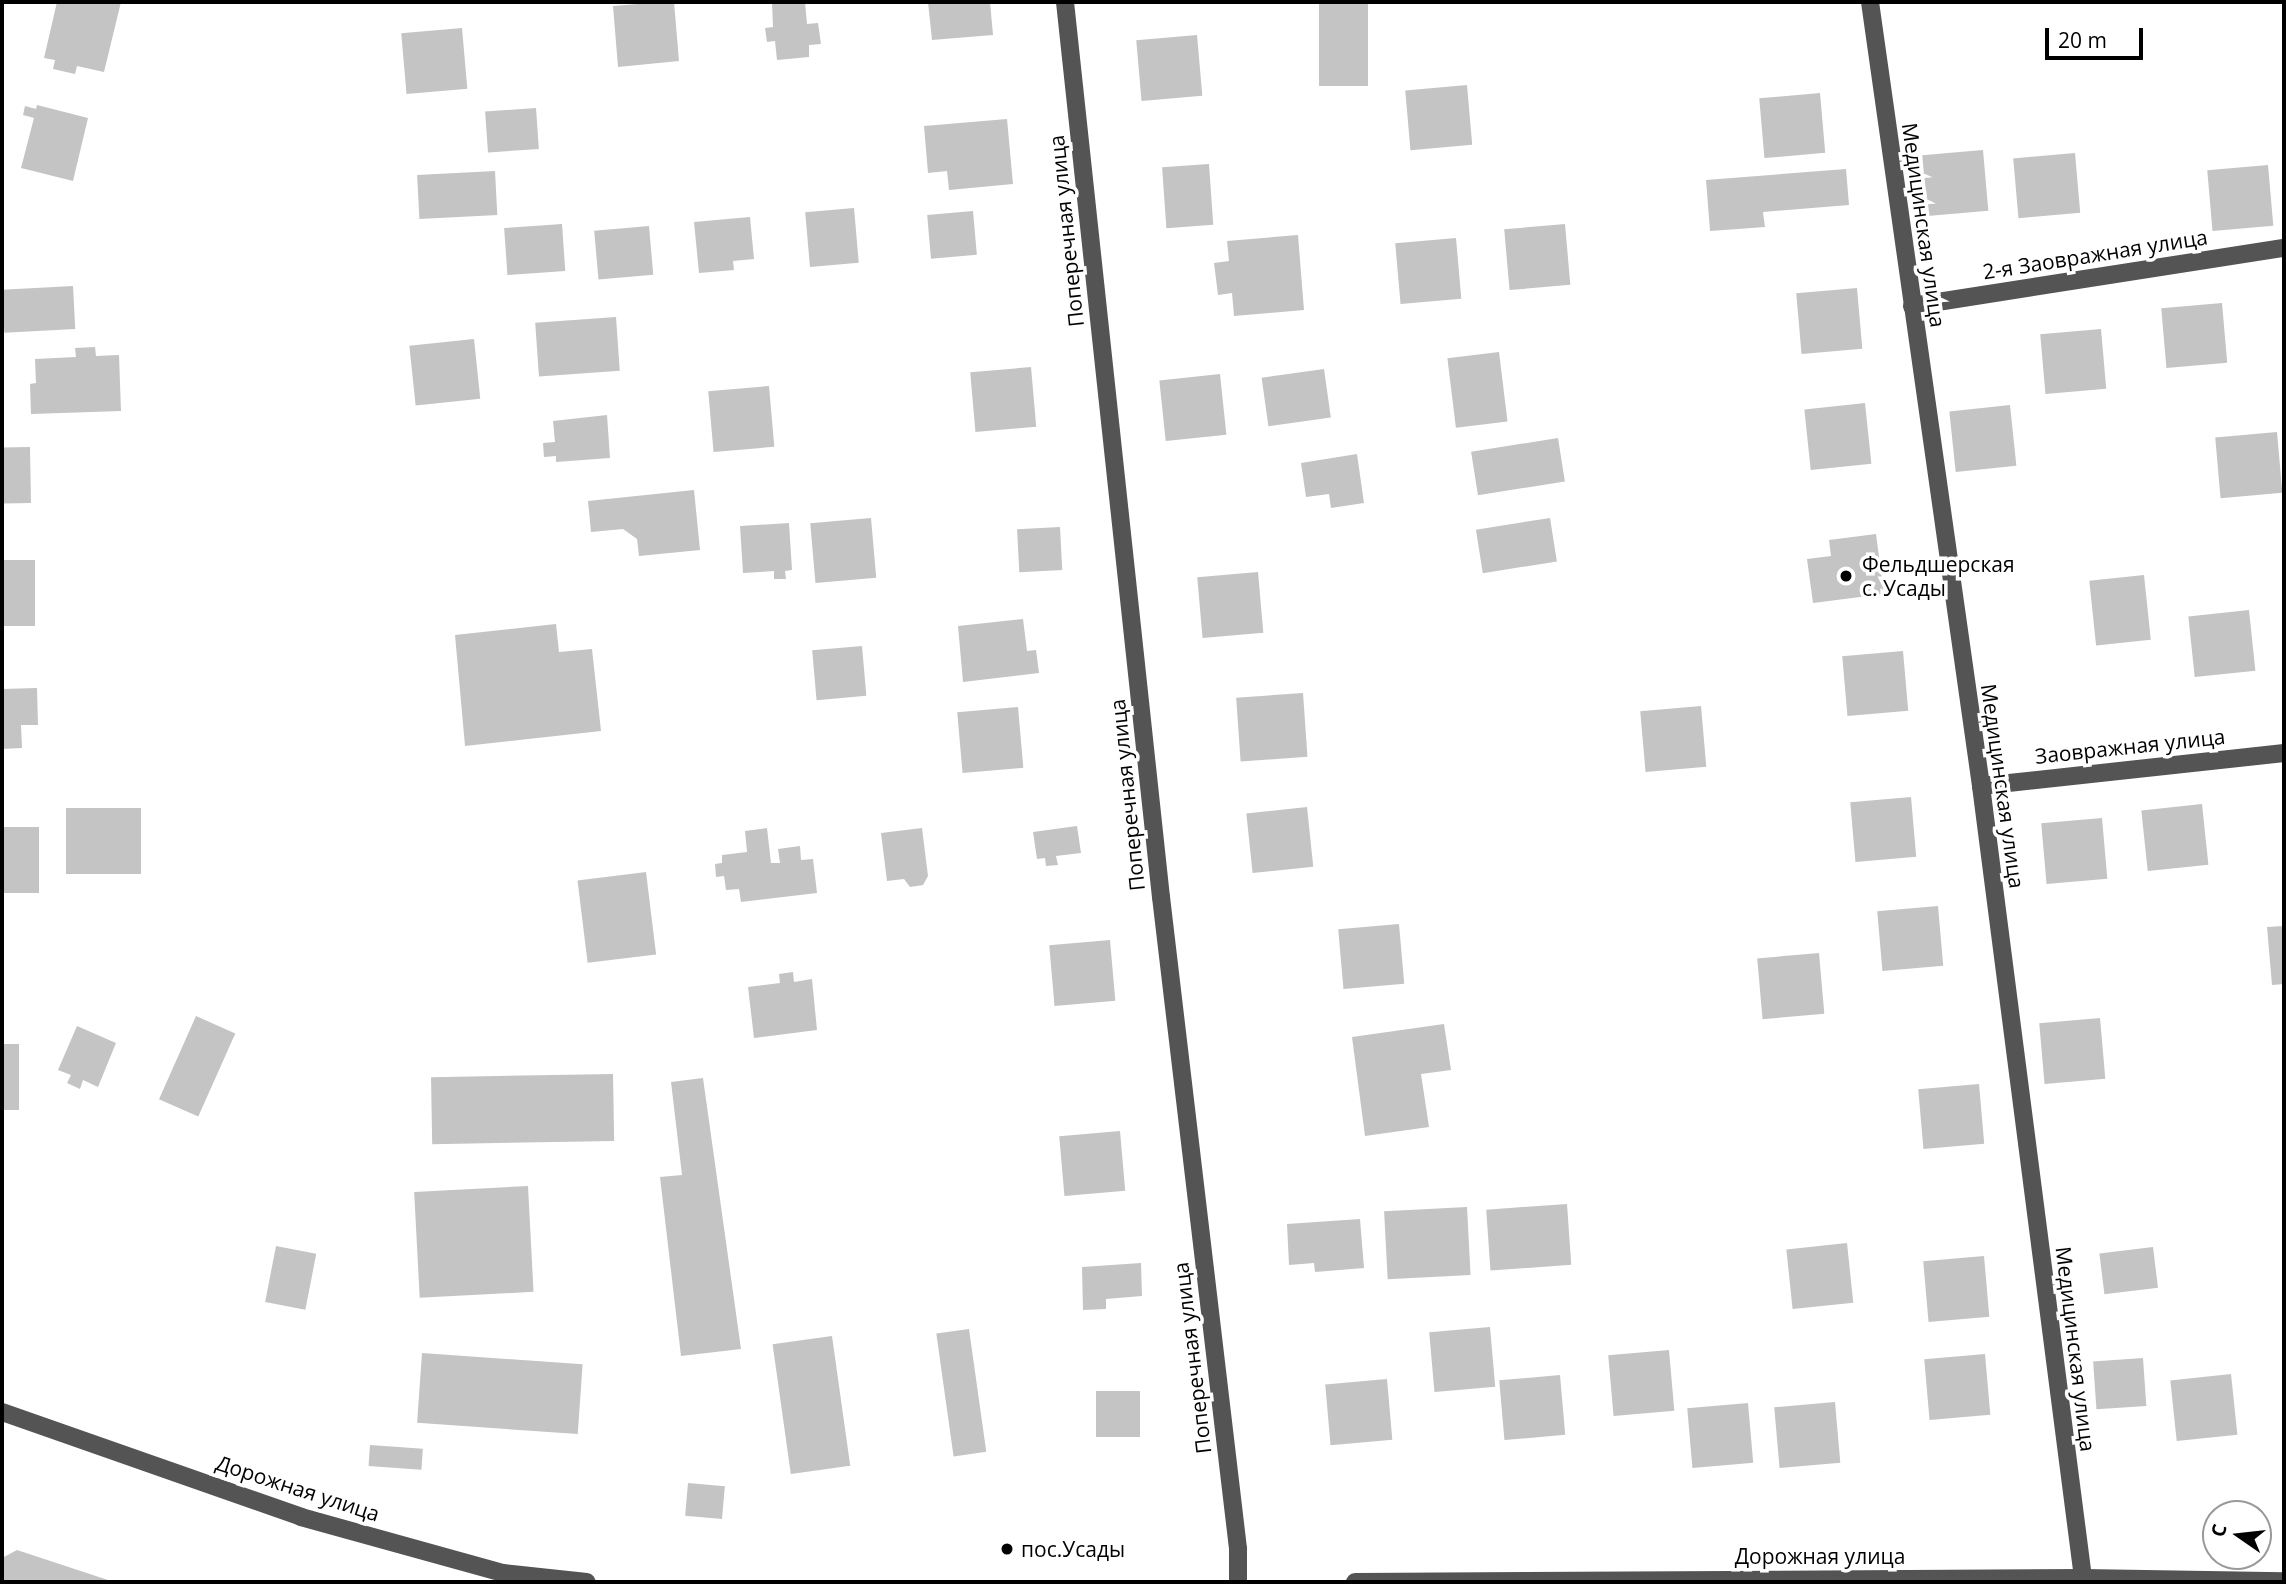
<!DOCTYPE html>
<html>
<head>
<meta charset="utf-8">
<style>
  body { margin:0 }
  #map { position:relative; width:2286px; height:1584px; overflow:hidden; background:#fff; font-family:"Open Sans",sans-serif }
  div>[style] { position:absolute }
  [style*='--x'] { left:calc(var(--x)*1px); top:calc(var(--y)*1px); width:calc(var(--w)*1px); rotate:calc(var(--a)*1deg) }
  .building>* { inset:0; background:#c4c4c4; transform-origin:0 0 }
  .minor>* { height:18px; margin:-9px; padding:0 9px; transform-origin:9px; border-radius:9px; background:#545454 }
  .dots>* { width:19px; height:19px; translate:-50% -50%; box-sizing:border-box; border:4px solid #fff; border-radius:50% }
  span { translate:-50% -50%; white-space:nowrap; text-align:center; line-height:1.15; -webkit-text-stroke:7px #fff; paint-order:stroke }
  .street-label { font-size:21px; color:#000 }
  .poi-label { font-size:21px; color:#000 }
  .left { translate:0 -50%; text-align:left }
  .frame { position:absolute; inset:0; border:4px solid #000; pointer-events:none }
  .north { position:absolute; left:2202px; top:1500px; width:70px; height:70px; box-sizing:border-box; background:#fff; border:2px solid #999; border-radius:50%; rotate:284deg; font-size:19px; font-weight:700; line-height:28px; text-align:center; color:#000 }
  .north::after { content:''; display:block; margin:auto; width:24px; height:32px; background:#000; clip-path:polygon(50% 0,100% 100%,50% 72%,0 100%) }
  .scale { position:absolute; left:2045px; top:28px; width:98px; height:32px; box-sizing:border-box; border:4px solid #000; border-top:0; padding-left:9px; font-size:21px; line-height:24px; white-space:nowrap; color:#000; -webkit-text-stroke:5px #fff; paint-order:stroke }
</style>
</head>
<body>
<div id="map">
  <div class="building">
    <div style="clip-path:polygon(57px 2px,121px 2px,104px 72px,77px 66px,75px 74px,53px 69px,55px 60px,44px 58px)"></div>
    <div style="clip-path:polygon(663px 2px,674px 2px,679px 61px,618px 67px,613px 6px)"></div>
    <div style="clip-path:polygon(805px 2px,807px 24px,818px 23px,821px 44px,809px 45px,809px 57px,777px 60px,775px 41px,767px 42px,765px 28px,773px 27px,772px 3px)"></div>
    <div style="clip-path:polygon(928px 2px,990px 2px,993px 35px,932px 40px)"></div>
    <div style="left:1319px;top:2px;width:49px;height:84px"></div>
    <div style="left:462px;top:28px;width:61px;height:61px;rotate:85deg"></div>
    <div style="left:1197px;top:35px;width:61px;height:61px;rotate:85deg"></div>
    <div style="left:1467px;top:85px;width:60px;height:62px;rotate:85deg"></div>
    <div style="left:1820px;top:93px;width:60px;height:61px;rotate:85deg"></div>
    <div style="clip-path:polygon(37px 105px,88px 118px,73px 181px,21px 168px,34px 118px,23px 115px,25px 106px,36px 109px)"></div>
    <div style="left:536px;top:108px;width:41px;height:51px;rotate:86deg"></div>
    <div style="clip-path:polygon(1007px 119px,1013px 184px,949px 190px,947px 171px,928px 173px,924px 126px)"></div>
    <div style="left:1983px;top:150px;width:61px;height:61px;rotate:85deg"></div>
    <div style="left:2075px;top:153px;width:60px;height:62px;rotate:85deg"></div>
    <div style="left:1209px;top:164px;width:61px;height:47px;rotate:86deg"></div>
    <div style="left:2268px;top:165px;width:61px;height:61px;rotate:85deg"></div>
    <div style="clip-path:polygon(1846px 169px,1849px 205px,1763px 212px,1765px 227px,1710px 231px,1706px 180px)"></div>
    <div style="left:495px;top:171px;width:44px;height:78px;rotate:87deg"></div>
    <div style="left:854px;top:208px;width:55px;height:49px;rotate:85deg"></div>
    <div style="left:973px;top:211px;width:44px;height:46px;rotate:85deg"></div>
    <div style="clip-path:polygon(750px 217px,754px 259px,733px 261px,734px 270px,699px 273px,694px 222px)"></div>
    <div style="left:562px;top:224px;width:47px;height:58px;rotate:86deg"></div>
    <div style="left:1565px;top:224px;width:61px;height:61px;rotate:85deg"></div>
    <div style="left:649px;top:226px;width:49px;height:55px;rotate:85deg"></div>
    <div style="clip-path:polygon(1298px 235px,1304px 310px,1234px 316px,1232px 293px,1218px 295px,1214px 263px,1229px 261px,1227px 241px)"></div>
    <div style="left:1456px;top:238px;width:61px;height:61px;rotate:85deg"></div>
    <div style="left:73px;top:286px;width:43px;height:71px;rotate:87deg"></div>
    <div style="left:1857px;top:288px;width:61px;height:61px;rotate:85deg"></div>
    <div style="left:2222px;top:303px;width:60px;height:61px;rotate:85deg"></div>
    <div style="left:616px;top:317px;width:54px;height:81px;rotate:86deg"></div>
    <div style="left:2101px;top:329px;width:60px;height:61px;rotate:85deg"></div>
    <div style="left:474px;top:339px;width:60px;height:65px;rotate:84deg"></div>
    <div style="clip-path:polygon(95px 347px,96px 356px,119px 355px,121px 411px,31px 414px,30px 384px,36px 383px,35px 359px,76px 357px,75px 348px)"></div>
    <div style="left:1499px;top:352px;width:70px;height:52px;rotate:83deg"></div>
    <div style="left:1031px;top:367px;width:60px;height:61px;rotate:85deg"></div>
    <div style="left:1324px;top:369px;width:49px;height:63px;rotate:82deg"></div>
    <div style="left:1220px;top:374px;width:61px;height:61px;rotate:84deg"></div>
    <div style="left:769px;top:386px;width:61px;height:61px;rotate:85deg"></div>
    <div style="left:1865px;top:403px;width:61px;height:61px;rotate:84deg"></div>
    <div style="left:2010px;top:405px;width:61px;height:61px;rotate:84deg"></div>
    <div style="clip-path:polygon(607px 415px,610px 458px,556px 462px,556px 456px,544px 457px,543px 443px,555px 442px,553px 421px)"></div>
    <div style="left:2277px;top:432px;width:61px;height:62px;rotate:85deg"></div>
    <div style="left:1558px;top:438px;width:44px;height:88px;rotate:81deg"></div>
    <div style="left:30px;top:447px;width:56px;height:28px;rotate:89deg"></div>
    <div style="clip-path:polygon(1357px 454px,1364px 503px,1331px 508px,1329px 494px,1306px 497px,1301px 463px)"></div>
    <div style="clip-path:polygon(694px 490px,700px 550px,639px 556px,637px 539px,623px 529px,591px 532px,588px 501px)"></div>
    <div style="left:871px;top:518px;width:60px;height:61px;rotate:85deg"></div>
    <div style="left:1550px;top:518px;width:44px;height:75px;rotate:81deg"></div>
    <div style="clip-path:polygon(789px 523px,792px 570px,785px 571px,786px 579px,774px 579px,774px 571px,743px 573px,740px 526px)"></div>
    <div style="left:1060px;top:527px;width:43px;height:43px;rotate:87deg"></div>
    <div style="clip-path:polygon(1876px 534px,1884px 594px,1813px 603px,1807px 559px,1831px 556px,1829px 540px)"></div>
    <div style="left:2px;top:560px;width:33px;height:66px"></div>
    <div style="left:1258px;top:572px;width:61px;height:61px;rotate:85deg"></div>
    <div style="left:2144px;top:575px;width:65px;height:55px;rotate:84deg"></div>
    <div style="left:2249px;top:610px;width:61px;height:61px;rotate:84deg"></div>
    <div style="clip-path:polygon(1023px 619px,1027px 651px,1036px 650px,1039px 673px,963px 682px,958px 626px)"></div>
    <div style="clip-path:polygon(556px 624px,559px 652px,592px 649px,601px 731px,465px 746px,455px 635px)"></div>
    <div style="left:862px;top:646px;width:50px;height:50px;rotate:85deg"></div>
    <div style="left:1903px;top:651px;width:60px;height:61px;rotate:85deg"></div>
    <div style="clip-path:polygon(37px 688px,38px 725px,21px 725px,22px 748px,2px 749px,2px 689px)"></div>
    <div style="left:1303px;top:693px;width:64px;height:67px;rotate:86deg"></div>
    <div style="left:1701px;top:706px;width:61px;height:61px;rotate:85deg"></div>
    <div style="left:1018px;top:707px;width:61px;height:61px;rotate:85deg"></div>
    <div style="left:1911px;top:797px;width:60px;height:61px;rotate:85deg"></div>
    <div style="left:2202px;top:804px;width:61px;height:61px;rotate:84deg"></div>
    <div style="left:1307px;top:807px;width:60px;height:61px;rotate:84deg"></div>
    <div style="left:66px;top:808px;width:75px;height:66px"></div>
    <div style="left:2102px;top:818px;width:61px;height:61px;rotate:85deg"></div>
    <div style="clip-path:polygon(1077px 826px,1081px 853px,1056px 856px,1058px 865px,1046px 866px,1045px 858px,1037px 859px,1033px 832px)"></div>
    <div style="left:2px;top:827px;width:37px;height:66px"></div>
    <div style="clip-path:polygon(767px 828px,771px 863px,780px 863px,778px 849px,800px 846px,801px 860px,813px 859px,817px 893px,741px 902px,739px 889px,726px 890px,724px 876px,716px 877px,715px 864px,722px 863px,722px 855px,747px 852px,745px 831px)"></div>
    <div style="clip-path:polygon(922px 828px,928px 876px,923px 885px,910px 887px,904px 879px,887px 881px,881px 833px)"></div>
    <div style="left:646px;top:872px;width:83px;height:69px;rotate:83deg"></div>
    <div style="left:1938px;top:906px;width:60px;height:61px;rotate:85deg"></div>
    <div style="left:1399px;top:924px;width:60px;height:61px;rotate:85deg"></div>
    <div style="clip-path:polygon(2284px 926px,2284px 984px,2272px 985px,2267px 927px)"></div>
    <div style="left:1110px;top:940px;width:61px;height:61px;rotate:85deg"></div>
    <div style="left:1819px;top:953px;width:61px;height:62px;rotate:85deg"></div>
    <div style="clip-path:polygon(793px 972px,794px 982px,812px 979px,817px 1030px,754px 1038px,748px 987px,780px 983px,779px 974px)"></div>
    <div style="left:196px;top:1016px;width:43px;height:91px;rotate:24deg"></div>
    <div style="left:2100px;top:1018px;width:61px;height:61px;rotate:85deg"></div>
    <div style="clip-path:polygon(1444px 1024px,1451px 1070px,1421px 1074px,1429px 1127px,1365px 1136px,1352px 1037px)"></div>
    <div style="clip-path:polygon(77px 1026px,116px 1043px,98px 1087px,83px 1080px,80px 1089px,67px 1083px,71px 1075px,58px 1070px)"></div>
    <div style="left:2px;top:1044px;width:17px;height:66px"></div>
    <div style="left:613px;top:1074px;width:67px;height:182px;rotate:89deg"></div>
    <div style="clip-path:polygon(703px 1078px,741px 1349px,681px 1356px,660px 1177px,682px 1175px,671px 1082px)"></div>
    <div style="left:1979px;top:1084px;width:60px;height:61px;rotate:85deg"></div>
    <div style="left:1120px;top:1131px;width:60px;height:61px;rotate:85deg"></div>
    <div style="left:528px;top:1186px;width:106px;height:114px;rotate:87deg"></div>
    <div style="left:1567px;top:1204px;width:61px;height:81px;rotate:86deg"></div>
    <div style="left:1467px;top:1207px;width:68px;height:83px;rotate:87deg"></div>
    <div style="clip-path:polygon(1360px 1219px,1364px 1268px,1315px 1272px,1314px 1263px,1289px 1265px,1287px 1224px)"></div>
    <div style="left:1847px;top:1243px;width:60px;height:61px;rotate:84deg"></div>
    <div style="left:276px;top:1246px;width:41px;height:57px;rotate:11deg"></div>
    <div style="left:2153px;top:1247px;width:41px;height:54px;rotate:83deg"></div>
    <div style="left:1984px;top:1256px;width:61px;height:61px;rotate:85deg"></div>
    <div style="clip-path:polygon(1141px 1263px,1142px 1296px,1106px 1299px,1106px 1309px,1083px 1310px,1082px 1267px)"></div>
    <div style="left:1490px;top:1327px;width:60px;height:61px;rotate:85deg"></div>
    <div style="left:969px;top:1329px;width:124px;height:33px;rotate:82deg"></div>
    <div style="left:832px;top:1336px;width:131px;height:60px;rotate:82deg"></div>
    <div style="left:1669px;top:1350px;width:61px;height:61px;rotate:85deg"></div>
    <div style="left:422px;top:1353px;width:161px;height:70px;rotate:4deg"></div>
    <div style="left:1985px;top:1354px;width:61px;height:61px;rotate:85deg"></div>
    <div style="left:2143px;top:1358px;width:48px;height:50px;rotate:86deg"></div>
    <div style="left:2231px;top:1374px;width:61px;height:61px;rotate:84deg"></div>
    <div style="left:1560px;top:1375px;width:60px;height:61px;rotate:85deg"></div>
    <div style="left:1387px;top:1379px;width:61px;height:62px;rotate:85deg"></div>
    <div style="left:1096px;top:1391px;width:44px;height:46px"></div>
    <div style="left:1835px;top:1402px;width:61px;height:61px;rotate:85deg"></div>
    <div style="left:1748px;top:1403px;width:60px;height:61px;rotate:85deg"></div>
    <div style="left:370px;top:1445px;width:53px;height:21px;rotate:4deg"></div>
    <div style="left:688px;top:1483px;width:37px;height:33px;rotate:5deg"></div>
    <div style="clip-path:polygon(17px 1550px,114px 1582px,2px 1582px,2px 1558px)"></div>
  </div>
  <div class="minor">
    <div style="--x:1065;--y:2;--w:900;--a:83.88"></div>
    <div style="--x:1161;--y:897;--w:657;--a:83.26"></div>
    <div style="--x:1238;--y:1549;--w:33;--a:90"></div>
    <div style="--x:1870;--y:2;--w:792;--a:81.94"></div>
    <div style="--x:1981;--y:786;--w:799;--a:82.66"></div>
    <div style="--x:1912;--y:306;--w:376;--a:-8.9"></div>
    <div style="--x:1981;--y:786;--w:305;--a:-6.2"></div>
    <div style="--x:2;--y:1412;--w:317;--a:19.3"></div>
    <div style="--x:301;--y:1517;--w:210;--a:15.5"></div>
    <div style="--x:503;--y:1573;--w:84;--a:6.1"></div>
    <div style="--x:1355;--y:1582;--w:728;--a:-0.31"></div>
    <div style="--x:2083;--y:1578;--w:201;--a:0.9"></div>
  </div>
  <div class="dots">
    <div style="left:1846px;top:576px;background:#000"></div>
    <div style="left:1007px;top:1549px;background:#000"></div>
  </div>
  <div class="street-label">
    <span style="left:1924px;top:225px;rotate:82deg">Медицинская улица</span>
    <span style="left:1066px;top:231px;rotate:-96deg">Поперечная улица</span>
    <span style="left:2095px;top:254px;rotate:-9deg">2-я Заовражная улица</span>
    <span style="left:2130px;top:746px;rotate:-6deg">Заовражная улица</span>
    <span style="left:2003px;top:786px;rotate:82deg">Медицинская улица</span>
    <span style="left:1127px;top:795px;rotate:-96deg">Поперечная улица</span>
    <span style="left:2076px;top:1349px;rotate:83deg">Медицинская улица</span>
    <span style="left:1192px;top:1358px;rotate:-97deg">Поперечная улица</span>
    <span style="left:298px;top:1488px;rotate:18deg">Дорожная улица</span>
    <span style="left:1820px;top:1556px">Дорожная улица</span>
  </div>
  <div class="poi-label">
    <span class="left" style="left:1862px;top:576px">Фельдшерская<br>с. Усады</span>
    <span class="left" style="left:1021px;top:1549px">пос.Усады</span>
  </div>
  <div class="frame"></div>
  <div class="north">С</div>
  <div class="scale">20 m</div>
</div>
</body>
</html>
